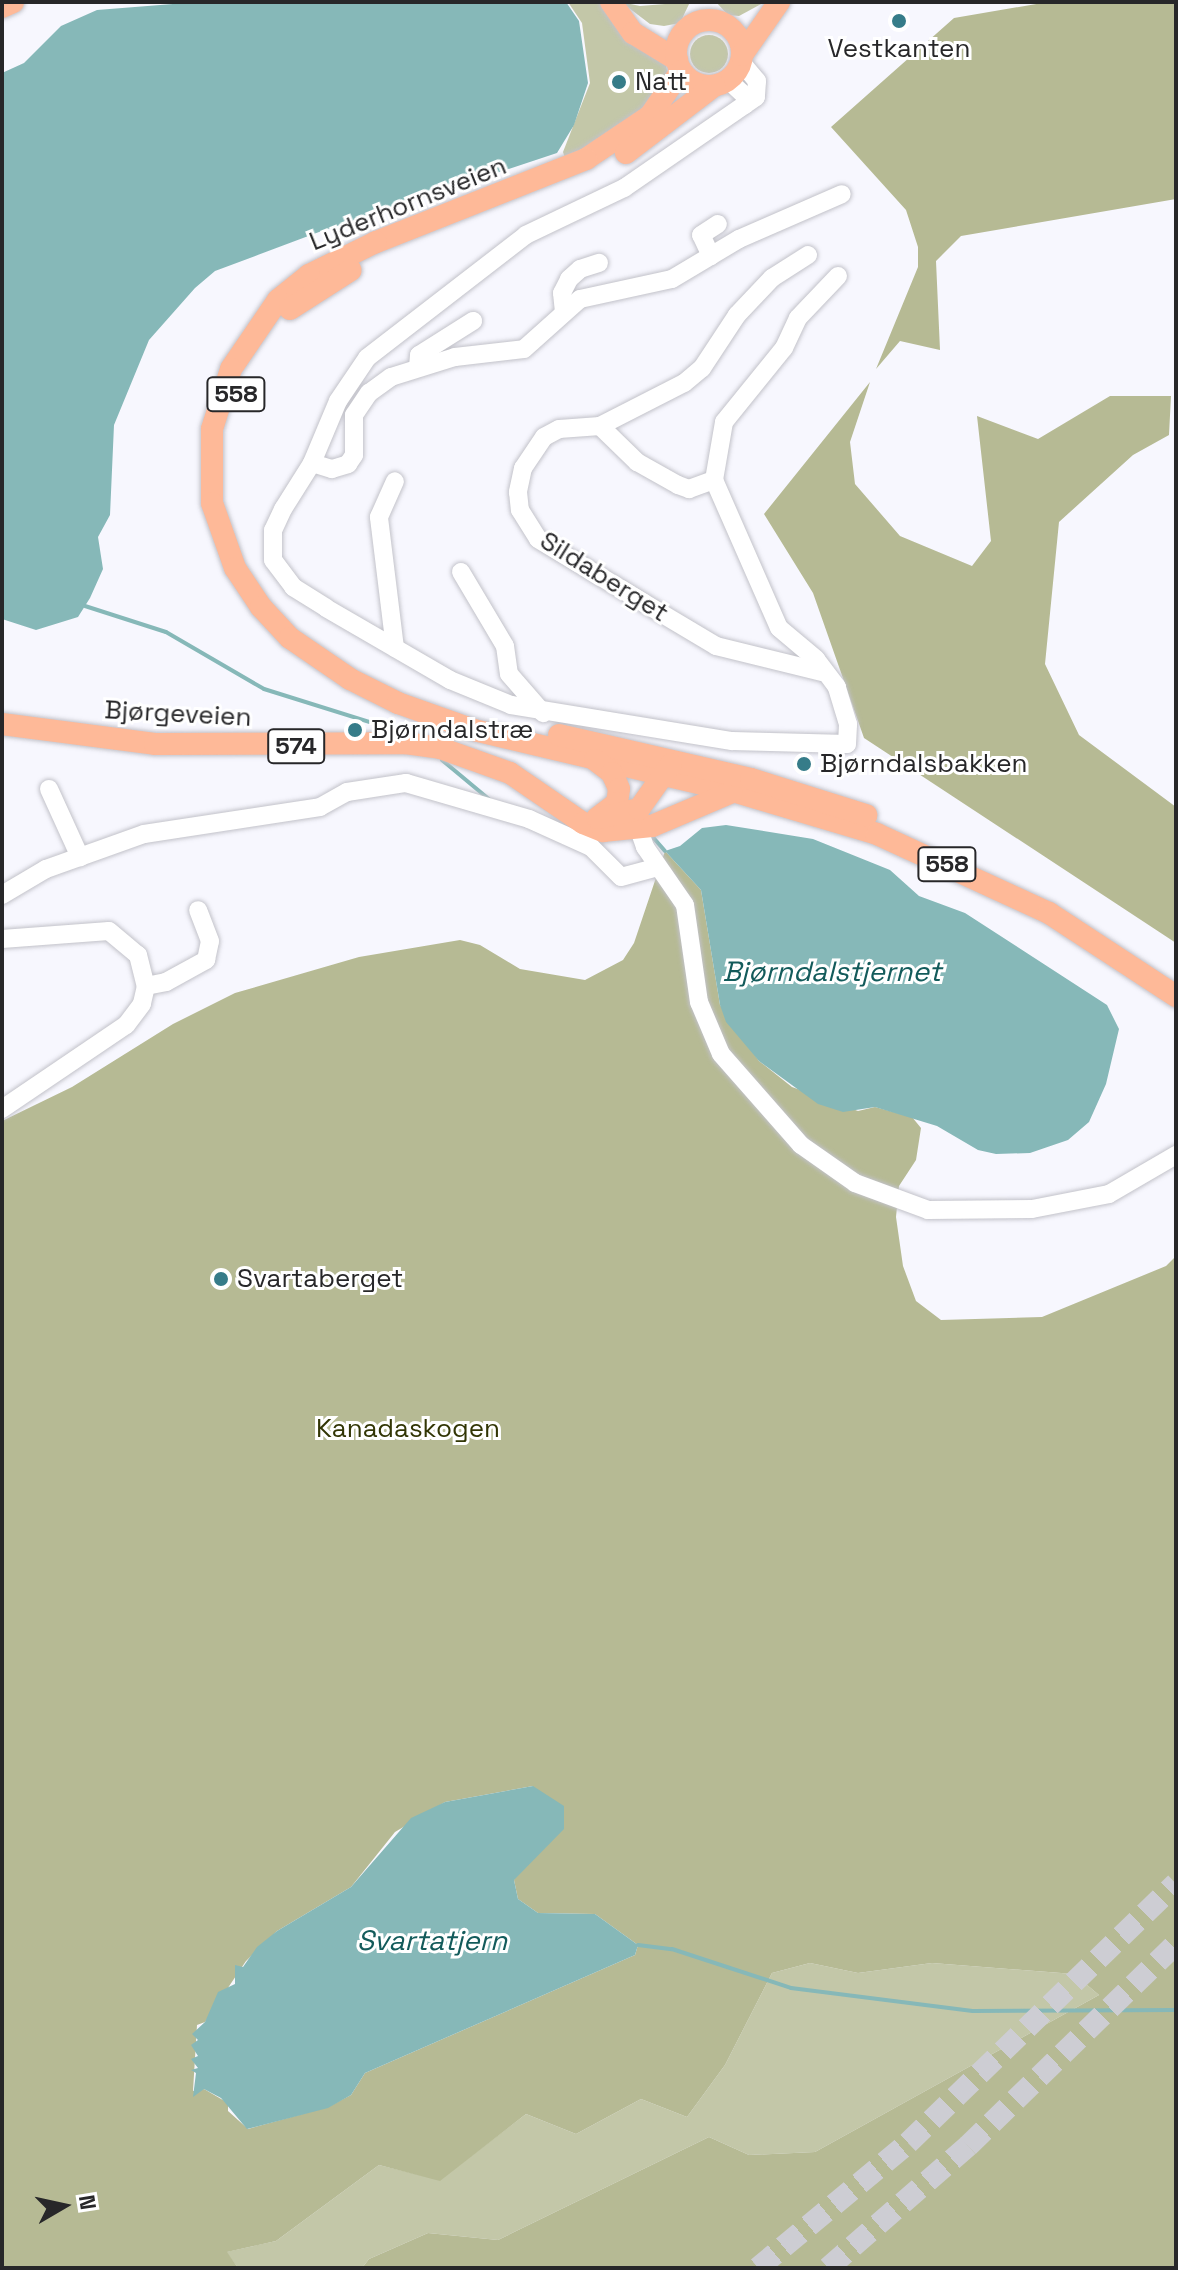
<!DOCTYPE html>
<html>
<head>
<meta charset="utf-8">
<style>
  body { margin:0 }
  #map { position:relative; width:1178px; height:2270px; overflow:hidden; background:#f7f7fe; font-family:"Space Grotesk",sans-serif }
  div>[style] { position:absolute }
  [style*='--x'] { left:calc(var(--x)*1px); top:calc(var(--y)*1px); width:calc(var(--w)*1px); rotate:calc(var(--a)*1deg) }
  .green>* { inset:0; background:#c3c7a8 }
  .round { border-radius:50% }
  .forest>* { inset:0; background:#b6ba94 }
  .water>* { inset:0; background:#86b8b8 }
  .stream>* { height:4px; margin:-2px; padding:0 2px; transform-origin:2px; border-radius:2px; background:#86b8b8 }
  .major-tunnel>* { height:22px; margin-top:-11px; transform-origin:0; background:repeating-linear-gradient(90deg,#cdcdd3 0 22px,transparent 0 33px) }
  .roads { filter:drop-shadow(0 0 2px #c2c2c9) drop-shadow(0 0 2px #c2c2c9) }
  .minor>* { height:18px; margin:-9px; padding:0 9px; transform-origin:9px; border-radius:9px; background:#fff }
  .major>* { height:22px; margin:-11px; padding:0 11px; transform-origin:11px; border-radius:11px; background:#feb998 }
  .major>.ring { margin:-11px; padding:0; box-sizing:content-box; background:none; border:22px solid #feb998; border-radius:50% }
  .dots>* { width:22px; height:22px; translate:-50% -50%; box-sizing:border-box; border:4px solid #fff; border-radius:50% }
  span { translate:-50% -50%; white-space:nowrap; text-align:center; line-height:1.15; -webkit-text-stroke:6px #fff; paint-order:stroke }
  .shield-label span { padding:2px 6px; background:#fff; border:2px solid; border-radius:6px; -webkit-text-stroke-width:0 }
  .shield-label { font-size:24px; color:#272729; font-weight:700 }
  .poi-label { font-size:26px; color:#272729 }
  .left { translate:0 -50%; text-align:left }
  .street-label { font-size:26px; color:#272729 }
  .park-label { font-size:26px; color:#323605 }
  .water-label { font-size:28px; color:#135b5b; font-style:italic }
  .frame { position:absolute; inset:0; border:4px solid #272729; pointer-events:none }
  .north { position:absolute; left:24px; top:2166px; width:80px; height:80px; -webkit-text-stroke:6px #fff; paint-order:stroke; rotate:81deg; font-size:22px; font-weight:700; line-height:32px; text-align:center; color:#272729 }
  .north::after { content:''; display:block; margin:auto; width:28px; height:36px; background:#272729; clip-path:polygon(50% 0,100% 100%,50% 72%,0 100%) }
</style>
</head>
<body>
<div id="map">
  <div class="green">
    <div style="clip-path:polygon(568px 2px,607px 2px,665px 63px,668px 74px,664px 88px,614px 134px,566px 161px,563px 152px,590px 83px,582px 23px)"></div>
    <div style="clip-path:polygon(621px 2px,640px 6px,690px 2px,680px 23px,664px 26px,650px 24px)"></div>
    <div style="clip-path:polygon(716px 2px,765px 2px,739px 16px,728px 15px)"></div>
    <div class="round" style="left:690px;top:35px;width:38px;height:38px"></div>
    <div style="clip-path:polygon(810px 1963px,858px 1973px,932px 1963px,1074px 1974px,1099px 1995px,815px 2152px,749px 2155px,709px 2137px,498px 2240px,428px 2233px,369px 2259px,362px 2268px,238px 2268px,226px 2252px,276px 2241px,379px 2165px,440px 2180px,526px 2114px,576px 2134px,641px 2099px,687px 2117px,725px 2065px,772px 1973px)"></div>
  </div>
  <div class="forest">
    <div style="clip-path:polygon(1048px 2px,1176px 2px,1176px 199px,961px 236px,936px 261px,940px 350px,900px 341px,876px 369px,918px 267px,918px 247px,906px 210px,831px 127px,954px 18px)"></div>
    <div style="clip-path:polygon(870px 382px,850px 442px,855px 484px,900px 536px,972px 566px,991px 541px,977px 416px,1038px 439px,1110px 396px,1171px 396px,1169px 435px,1133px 455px,1059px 522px,1045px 664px,1079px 735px,1176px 807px,1176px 943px,864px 738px,813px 593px,764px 514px)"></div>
    <div style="clip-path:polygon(evenodd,665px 851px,701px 890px,720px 1005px,759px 1061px,792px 1087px,858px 1111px,875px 1107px,912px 1117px,921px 1128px,916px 1160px,899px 1186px,896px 1217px,903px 1266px,916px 1301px,941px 1320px,1042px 1317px,1166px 1266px,1176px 1256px,1176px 2268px,362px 2268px,369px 2259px,428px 2233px,498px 2240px,709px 2137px,749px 2155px,815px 2152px,1099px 1995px,1074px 1974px,932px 1963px,858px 1973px,810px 1963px,772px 1973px,725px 2065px,687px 2117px,641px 2099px,576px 2134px,526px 2114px,440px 2181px,379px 2165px,276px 2241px,227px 2252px,238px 2268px,2px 2268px,2px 1121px,72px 1087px,173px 1024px,235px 993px,359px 957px,460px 940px,480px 945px,520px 969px,585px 980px,623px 960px,634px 943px,665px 851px,533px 1786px,514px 1880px,518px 1899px,538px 1913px,595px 1914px,638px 1945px,635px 1955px,365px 2073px,351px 2095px,328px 2107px,248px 2129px,228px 2111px,228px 2103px,204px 2089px,193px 2091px,197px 2025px,205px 2022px,246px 1961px,277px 1931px,351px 1887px,395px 1832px,445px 1802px,533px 1786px)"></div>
  </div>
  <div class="water">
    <div style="clip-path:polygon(198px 2px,566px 2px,579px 21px,588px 83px,574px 125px,557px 153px,319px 232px,215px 271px,195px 288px,149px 340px,114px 425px,110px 515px,98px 537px,103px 569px,90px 598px,78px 617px,36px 630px,2px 619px,2px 73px,24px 63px,61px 26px,97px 10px)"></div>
    <div style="clip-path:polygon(726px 825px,813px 839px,890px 870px,919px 896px,965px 913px,1107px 1005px,1119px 1029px,1106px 1084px,1089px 1122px,1068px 1140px,1030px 1153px,996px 1154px,978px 1150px,937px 1126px,875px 1107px,843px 1112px,818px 1104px,759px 1061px,726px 1022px,720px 1005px,701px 890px,665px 851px,680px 846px,702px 828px)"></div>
    <div style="clip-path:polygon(533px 1786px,564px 1806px,564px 1829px,514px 1880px,518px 1899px,538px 1913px,595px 1914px,638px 1945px,635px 1955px,365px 2073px,351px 2095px,328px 2108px,247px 2129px,221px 2098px,204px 2089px,193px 2097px,196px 2073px,191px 2070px,198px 2068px,191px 2059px,198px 2056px,191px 2045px,198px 2040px,192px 2034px,205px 2022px,218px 1992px,235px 1984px,235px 1965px,243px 1967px,257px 1947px,277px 1931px,351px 1887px,411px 1818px,445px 1802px)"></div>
  </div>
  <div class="stream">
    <div style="--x:85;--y:606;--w:85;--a:17.8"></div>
    <div style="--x:166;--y:632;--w:113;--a:30.2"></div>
    <div style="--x:264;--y:689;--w:157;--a:17.4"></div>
    <div style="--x:442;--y:760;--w:62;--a:39.8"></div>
    <div style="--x:651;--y:835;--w:21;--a:49"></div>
    <div style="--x:638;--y:1945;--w:34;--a:7"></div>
    <div style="--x:672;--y:1949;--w:125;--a:18.1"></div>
    <div style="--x:791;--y:1988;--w:183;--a:7.2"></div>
    <div style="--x:973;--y:2011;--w:203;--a:-0.3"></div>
  </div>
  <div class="major-tunnel">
    <div style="--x:758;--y:2268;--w:195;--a:-39.8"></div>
    <div style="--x:908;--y:2143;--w:373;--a:-44.1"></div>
    <div style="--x:828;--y:2268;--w:186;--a:-41.1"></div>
    <div style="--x:968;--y:2146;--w:290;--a:-44.2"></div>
  </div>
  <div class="roads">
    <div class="minor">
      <div style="--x:741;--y:62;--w:25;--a:50"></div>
      <div style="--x:757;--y:81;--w:16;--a:94"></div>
      <div style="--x:756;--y:97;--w:160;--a:145.4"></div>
      <div style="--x:624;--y:188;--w:109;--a:154.4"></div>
      <div style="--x:526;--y:235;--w:201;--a:142.3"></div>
      <div style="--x:367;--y:358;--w:52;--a:124"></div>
      <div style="--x:338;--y:401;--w:67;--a:112.8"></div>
      <div style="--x:312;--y:463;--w:54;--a:122.2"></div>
      <div style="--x:283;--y:509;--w:23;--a:115"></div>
      <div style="--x:273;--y:530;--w:30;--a:90"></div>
      <div style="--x:273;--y:560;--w:34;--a:53"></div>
      <div style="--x:293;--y:587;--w:39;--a:32"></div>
      <div style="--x:326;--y:608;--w:143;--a:30.1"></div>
      <div style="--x:450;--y:680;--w:66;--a:22.3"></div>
      <div style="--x:511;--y:705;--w:224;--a:9.3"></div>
      <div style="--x:732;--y:741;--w:115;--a:1.5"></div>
      <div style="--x:847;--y:744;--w:20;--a:-87"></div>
      <div style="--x:848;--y:724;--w:39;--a:-107"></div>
      <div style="--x:837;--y:687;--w:35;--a:-127"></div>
      <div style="--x:816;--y:659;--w:48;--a:-140"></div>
      <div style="--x:779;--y:628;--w:162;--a:-113.7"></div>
      <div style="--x:714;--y:480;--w:59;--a:-80.2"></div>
      <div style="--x:724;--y:422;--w:95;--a:-51"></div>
      <div style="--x:784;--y:348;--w:33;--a:-65"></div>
      <div style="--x:798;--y:318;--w:58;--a:-46.4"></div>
      <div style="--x:728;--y:80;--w:23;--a:43"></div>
      <div style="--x:745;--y:96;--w:9;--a:90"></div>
      <div style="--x:808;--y:255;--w:43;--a:147.4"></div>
      <div style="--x:772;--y:278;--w:51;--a:133.4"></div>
      <div style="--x:737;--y:315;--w:64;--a:123.4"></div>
      <div style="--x:702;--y:368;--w:23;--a:140"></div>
      <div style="--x:684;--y:383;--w:94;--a:152.9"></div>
      <div style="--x:600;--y:426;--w:41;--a:175.8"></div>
      <div style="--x:559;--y:429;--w:17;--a:152"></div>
      <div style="--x:544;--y:437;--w:37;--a:124"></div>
      <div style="--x:523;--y:468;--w:25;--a:102"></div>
      <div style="--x:518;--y:492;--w:18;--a:84"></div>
      <div style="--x:520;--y:510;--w:34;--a:58"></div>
      <div style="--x:538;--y:539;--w:124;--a:31.1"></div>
      <div style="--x:644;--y:603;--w:84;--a:30.8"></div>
      <div style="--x:716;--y:646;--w:109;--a:13.8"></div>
      <div style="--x:711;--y:256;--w:23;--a:-115"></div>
      <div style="--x:701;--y:235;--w:20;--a:-33"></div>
      <div style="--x:564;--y:312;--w:19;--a:-96"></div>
      <div style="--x:562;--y:293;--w:16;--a:-63"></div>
      <div style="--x:569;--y:279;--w:15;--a:-42"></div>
      <div style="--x:580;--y:269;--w:20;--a:-18"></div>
      <div style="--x:418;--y:367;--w:12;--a:-85"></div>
      <div style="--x:419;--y:355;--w:64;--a:-32.2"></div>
      <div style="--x:600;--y:426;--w:52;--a:44.2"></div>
      <div style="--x:637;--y:462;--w:47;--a:29.3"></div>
      <div style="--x:678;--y:485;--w:12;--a:20"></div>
      <div style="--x:689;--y:489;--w:27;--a:-20"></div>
      <div style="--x:312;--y:463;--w:21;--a:17"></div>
      <div style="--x:332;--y:469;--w:17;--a:-17"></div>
      <div style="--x:348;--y:464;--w:11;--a:-56"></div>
      <div style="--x:354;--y:455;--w:40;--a:-90"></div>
      <div style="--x:354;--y:415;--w:27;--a:-56"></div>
      <div style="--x:369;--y:393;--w:27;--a:-36"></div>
      <div style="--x:391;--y:377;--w:67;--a:-17.4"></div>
      <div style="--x:455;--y:357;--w:69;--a:-6.6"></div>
      <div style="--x:524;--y:349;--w:75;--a:-41.8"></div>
      <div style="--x:580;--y:299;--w:94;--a:-12.3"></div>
      <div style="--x:672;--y:279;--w:78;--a:-30.8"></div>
      <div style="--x:739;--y:239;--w:112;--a:-23.6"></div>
      <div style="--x:461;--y:572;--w:86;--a:59.3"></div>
      <div style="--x:505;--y:646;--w:28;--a:82"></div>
      <div style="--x:509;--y:674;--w:52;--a:48.9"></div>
      <div style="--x:395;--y:648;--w:132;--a:-97"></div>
      <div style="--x:379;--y:517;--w:39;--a:-66"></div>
      <div style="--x:49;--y:789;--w:75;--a:65.5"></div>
      <div style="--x:634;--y:815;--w:34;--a:71"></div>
      <div style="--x:645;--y:847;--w:70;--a:55.4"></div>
      <div style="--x:685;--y:905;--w:98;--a:81.8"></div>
      <div style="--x:699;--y:1002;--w:56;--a:67.1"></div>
      <div style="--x:721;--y:1054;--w:121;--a:48.7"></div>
      <div style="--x:801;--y:1145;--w:66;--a:35.1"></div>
      <div style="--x:855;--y:1183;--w:78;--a:20.3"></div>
      <div style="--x:928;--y:1210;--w:104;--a:-0.6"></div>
      <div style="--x:1032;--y:1209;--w:78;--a:-11"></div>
      <div style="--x:1109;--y:1194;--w:78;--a:-30.2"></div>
      <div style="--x:2;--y:895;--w:51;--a:-30.6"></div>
      <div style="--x:46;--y:869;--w:104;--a:-19.7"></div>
      <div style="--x:144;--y:834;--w:178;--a:-8.7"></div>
      <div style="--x:320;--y:807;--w:31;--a:-29"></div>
      <div style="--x:347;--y:792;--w:60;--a:-8.7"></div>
      <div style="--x:406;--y:783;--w:128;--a:16.3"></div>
      <div style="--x:529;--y:819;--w:68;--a:24.3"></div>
      <div style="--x:591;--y:847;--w:42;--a:45"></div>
      <div style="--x:621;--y:877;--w:38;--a:-15"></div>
      <div style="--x:2;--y:939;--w:107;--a:-4.3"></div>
      <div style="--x:109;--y:931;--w:38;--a:40"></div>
      <div style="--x:138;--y:955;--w:32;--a:76"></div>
      <div style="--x:146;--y:986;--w:18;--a:103"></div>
      <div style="--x:142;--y:1004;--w:26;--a:127"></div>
      <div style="--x:126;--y:1025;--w:150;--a:145.9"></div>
      <div style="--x:146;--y:986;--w:20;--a:-11"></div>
      <div style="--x:166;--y:982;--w:46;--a:-28.8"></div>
      <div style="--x:206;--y:960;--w:19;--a:-78"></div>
      <div style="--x:210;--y:941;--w:33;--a:-111"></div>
    </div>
    <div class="major">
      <div style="--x:611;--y:2;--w:38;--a:55"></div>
      <div style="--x:633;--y:33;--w:52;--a:31.5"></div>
      <div style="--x:2;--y:7;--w:12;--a:-24"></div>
      <div class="ring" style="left:676px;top:20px;width:44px;height:44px"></div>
      <div style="--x:742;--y:55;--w:65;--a:-55.1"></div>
      <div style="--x:681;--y:71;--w:55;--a:124.6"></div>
      <div style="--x:650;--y:116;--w:77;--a:146.1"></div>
      <div style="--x:586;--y:159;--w:226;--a:158.4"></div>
      <div style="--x:376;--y:242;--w:75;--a:153.8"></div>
      <div style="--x:309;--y:275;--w:40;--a:141"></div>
      <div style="--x:278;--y:300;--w:83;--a:124.3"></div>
      <div style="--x:231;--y:369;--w:63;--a:107.6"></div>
      <div style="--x:212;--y:429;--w:74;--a:90"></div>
      <div style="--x:212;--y:503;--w:69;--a:70.5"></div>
      <div style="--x:235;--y:568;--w:47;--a:56.3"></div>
      <div style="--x:261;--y:607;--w:42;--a:46.9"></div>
      <div style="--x:290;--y:638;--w:73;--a:34.3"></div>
      <div style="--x:350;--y:679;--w:54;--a:26.6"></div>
      <div style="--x:398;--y:703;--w:81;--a:19.6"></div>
      <div style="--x:474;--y:730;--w:266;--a:13.3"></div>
      <div style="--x:733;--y:791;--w:150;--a:16.6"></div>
      <div style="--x:877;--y:834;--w:189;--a:24.7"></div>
      <div style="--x:1049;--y:913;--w:152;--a:33.2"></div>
      <div style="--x:626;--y:153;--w:111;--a:-37.3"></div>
      <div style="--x:290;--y:309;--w:72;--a:-32.6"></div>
      <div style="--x:2;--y:724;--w:154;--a:7.4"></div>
      <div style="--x:155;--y:744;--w:250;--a:-0.2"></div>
      <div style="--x:405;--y:743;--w:35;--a:8"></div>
      <div style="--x:440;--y:748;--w:74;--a:19.7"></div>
      <div style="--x:510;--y:773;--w:88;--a:34.4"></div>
      <div style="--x:583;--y:823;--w:22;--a:22"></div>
      <div style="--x:603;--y:831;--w:49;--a:-5.8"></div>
      <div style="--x:652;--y:826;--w:87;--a:-23"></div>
      <div style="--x:559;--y:735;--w:197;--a:12.9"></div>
      <div style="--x:751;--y:779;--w:121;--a:17.4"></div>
      <div style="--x:595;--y:760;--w:21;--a:37"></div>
      <div style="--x:612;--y:773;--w:17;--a:66"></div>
      <div style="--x:619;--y:789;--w:14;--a:98"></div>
      <div style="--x:617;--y:803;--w:25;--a:143"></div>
      <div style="--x:599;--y:818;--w:41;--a:-12.7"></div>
      <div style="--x:639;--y:809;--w:55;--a:-54.6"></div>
    </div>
  </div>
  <div class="dots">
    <div style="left:899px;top:21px;background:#367c89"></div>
    <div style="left:619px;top:82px;background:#367c89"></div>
    <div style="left:355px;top:730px;background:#367c89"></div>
    <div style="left:804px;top:764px;background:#367c89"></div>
    <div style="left:221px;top:1279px;background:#367c89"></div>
  </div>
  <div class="shield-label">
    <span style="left:236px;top:394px">558</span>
    <span style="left:296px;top:746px">574</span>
    <span style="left:947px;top:864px">558</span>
  </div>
  <div class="poi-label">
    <span style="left:899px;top:49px">Vestkanten</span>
    <span class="left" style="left:635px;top:82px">Natt</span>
    <span class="left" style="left:371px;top:730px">Bjørndalstræ</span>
    <span class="left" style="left:820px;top:764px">Bjørndalsbakken</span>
    <span class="left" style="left:237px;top:1279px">Svartaberget</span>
  </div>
  <div class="street-label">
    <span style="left:408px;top:204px;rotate:-22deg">Lyderhornsveien</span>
    <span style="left:604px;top:577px;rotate:32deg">Sildaberget</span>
    <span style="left:178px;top:714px;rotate:3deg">Bjørgeveien</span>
  </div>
  <div class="park-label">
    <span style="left:408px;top:1429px">Kanadaskogen</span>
  </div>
  <div class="water-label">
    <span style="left:832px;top:971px">Bjørndalstjernet</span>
    <span style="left:432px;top:1940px">Svartatjern</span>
  </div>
  <div class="frame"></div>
  <div class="north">N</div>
</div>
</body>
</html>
